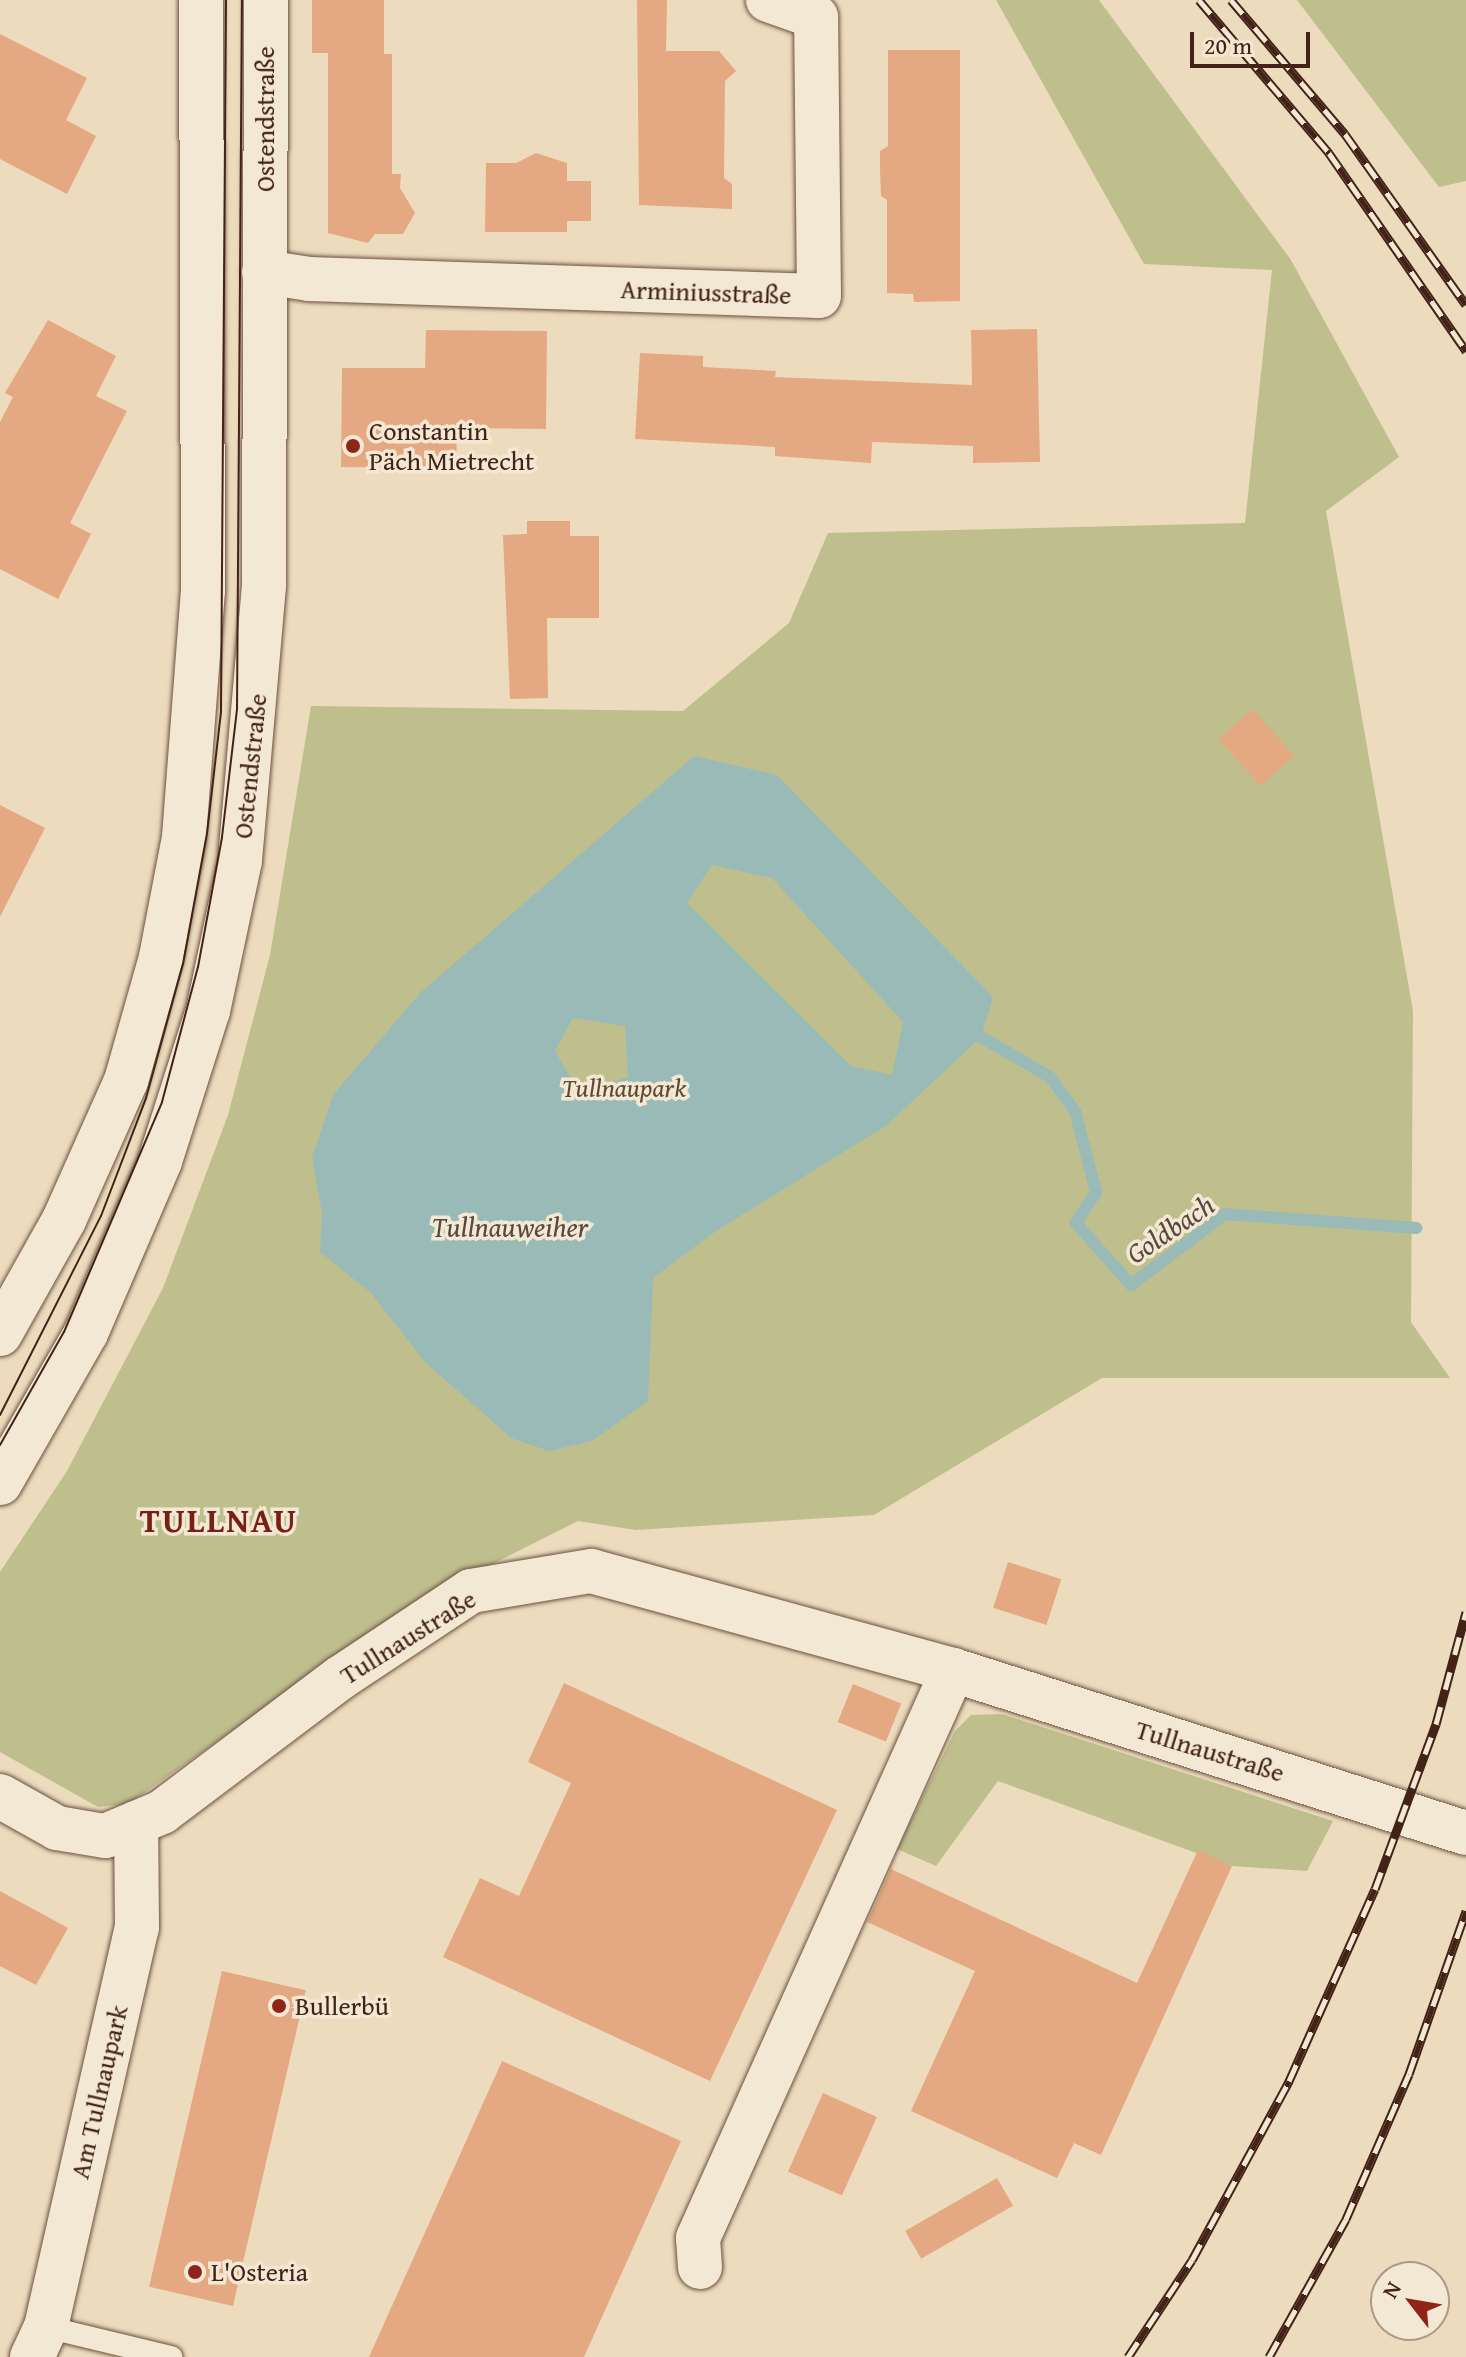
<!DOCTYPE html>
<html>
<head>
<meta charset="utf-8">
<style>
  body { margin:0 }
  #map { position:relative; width:1466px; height:2357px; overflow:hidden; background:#ecdcbd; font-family:"Gentium Book Plus",serif }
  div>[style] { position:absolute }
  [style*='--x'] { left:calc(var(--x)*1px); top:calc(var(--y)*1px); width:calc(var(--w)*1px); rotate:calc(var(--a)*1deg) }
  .green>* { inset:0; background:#bebf8d }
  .water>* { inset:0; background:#9abab7 }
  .stream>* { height:12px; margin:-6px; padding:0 6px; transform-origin:6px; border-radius:6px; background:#9abab7 }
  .building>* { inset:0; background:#e4a883; transform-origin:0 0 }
  .roads { filter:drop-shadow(0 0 2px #6d5040) drop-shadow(0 0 2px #6d5040) }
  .lane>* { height:22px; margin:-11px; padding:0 11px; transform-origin:11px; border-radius:11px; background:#f3e8d4 }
  .street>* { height:44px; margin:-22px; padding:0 22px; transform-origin:22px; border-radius:22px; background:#f3e8d4 }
  .secondary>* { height:44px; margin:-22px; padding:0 22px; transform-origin:22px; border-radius:22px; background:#f3e8d4 }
  .tram>* { height:2px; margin:-1px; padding:0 1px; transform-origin:1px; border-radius:1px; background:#432217 }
  .rail>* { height:9px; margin-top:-4.5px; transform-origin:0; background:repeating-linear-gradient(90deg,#f3e8d4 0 18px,#432217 0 36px); box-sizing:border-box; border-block:2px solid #432217 }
  .dots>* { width:22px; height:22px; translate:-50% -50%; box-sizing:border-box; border:4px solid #f3e8d4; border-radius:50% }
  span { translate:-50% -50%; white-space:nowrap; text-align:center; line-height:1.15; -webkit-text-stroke:7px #f3e8d4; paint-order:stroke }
  .street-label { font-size:26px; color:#432217 }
  .poi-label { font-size:26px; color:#432217 }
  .left { translate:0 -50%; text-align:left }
  .park-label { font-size:26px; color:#624934; font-style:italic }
  .water-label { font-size:28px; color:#59483f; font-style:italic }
  .district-label { font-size:34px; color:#7a1f14; font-weight:700; letter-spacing:2px }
  .north { position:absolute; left:1370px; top:2261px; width:80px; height:80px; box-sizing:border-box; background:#f3e8d4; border:2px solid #ad9988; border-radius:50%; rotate:301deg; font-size:22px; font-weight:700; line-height:32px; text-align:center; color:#432217 }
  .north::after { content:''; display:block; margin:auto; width:28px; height:36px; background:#8f2418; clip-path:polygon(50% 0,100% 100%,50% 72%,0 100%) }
  .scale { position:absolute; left:1190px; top:32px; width:120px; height:36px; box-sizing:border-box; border:4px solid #432217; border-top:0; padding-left:10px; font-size:24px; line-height:28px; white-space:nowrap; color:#432217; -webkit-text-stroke:6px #f3e8d4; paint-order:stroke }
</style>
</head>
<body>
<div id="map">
  <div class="green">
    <div style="clip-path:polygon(996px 0,1099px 0,1291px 260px,1399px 457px,1326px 511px,1413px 1011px,1411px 1322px,1450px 1378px,1102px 1378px,874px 1515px,636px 1530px,578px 1521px,411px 1605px,128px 1804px,98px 1807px,0 1752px,0 1572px,67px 1471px,163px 1288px,228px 1115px,270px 955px,311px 706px,683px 711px,789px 623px,828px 533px,1245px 523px,1272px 270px,1144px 264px)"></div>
    <div style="clip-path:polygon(1297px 0,1466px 0,1466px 181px,1439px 187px)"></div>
    <div style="clip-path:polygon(1002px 1714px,1333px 1821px,1307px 1871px,1232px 1866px,998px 1781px,936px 1866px,897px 1849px,955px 1731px,971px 1715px)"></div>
  </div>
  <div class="water">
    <div style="clip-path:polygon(evenodd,694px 756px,777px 775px,993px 997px,981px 1037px,887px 1125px,716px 1231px,653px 1278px,648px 1401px,592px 1441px,549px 1451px,511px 1438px,425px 1362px,371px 1293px,320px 1252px,322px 1213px,312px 1157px,333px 1095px,420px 993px,694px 756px,712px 865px,772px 878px,903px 1022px,892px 1075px,851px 1066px,687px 903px,712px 865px,694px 756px,573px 1018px,625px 1026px,628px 1077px,580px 1093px,555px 1051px,573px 1018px)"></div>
  </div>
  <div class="stream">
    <div style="--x:981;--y:1037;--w:80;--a:30.1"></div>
    <div style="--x:1050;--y:1077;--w:42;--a:53.7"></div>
    <div style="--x:1075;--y:1111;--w:84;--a:75.5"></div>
    <div style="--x:1096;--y:1192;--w:37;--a:123"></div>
    <div style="--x:1076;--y:1223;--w:83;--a:48.4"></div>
    <div style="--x:1131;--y:1285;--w:118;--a:-37.1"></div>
    <div style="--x:1225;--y:1214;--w:192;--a:4.2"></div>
  </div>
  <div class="building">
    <div style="clip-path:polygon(312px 0,384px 0,384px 54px,392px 54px,392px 174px,401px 174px,400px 188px,415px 213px,403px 234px,375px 234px,368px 243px,328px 233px,328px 53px,312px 53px)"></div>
    <div style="clip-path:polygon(637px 0,667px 0,666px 51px,719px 51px,736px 71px,725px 81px,724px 178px,732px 184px,732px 209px,639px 205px)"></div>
    <div style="clip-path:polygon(0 34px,87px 78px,66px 120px,96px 136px,67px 194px,0 159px)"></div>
    <div style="clip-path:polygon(888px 50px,960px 50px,960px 301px,914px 302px,913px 294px,887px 293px,887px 200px,881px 196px,880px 169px,880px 151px,888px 146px)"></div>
    <div style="clip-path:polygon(536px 153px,567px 163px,567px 181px,591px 181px,591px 221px,567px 221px,567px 232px,485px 232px,486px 163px,516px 163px)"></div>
    <div style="clip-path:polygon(48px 320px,116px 356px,96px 396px,127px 411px,70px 523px,91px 534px,58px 599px,0 569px,0 422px,13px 397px,5px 393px)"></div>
    <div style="clip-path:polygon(1037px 329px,1040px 462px,973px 463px,973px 446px,872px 442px,871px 463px,775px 456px,775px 447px,635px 439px,640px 353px,703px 356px,703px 367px,776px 371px,775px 377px,972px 385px,971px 330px)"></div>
    <div style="clip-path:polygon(426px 330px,547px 331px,546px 429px,457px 428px,456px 468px,341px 467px,342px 368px,425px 368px)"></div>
    <div style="clip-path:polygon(527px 521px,570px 521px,570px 536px,599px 536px,599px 618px,547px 618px,548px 698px,510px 699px,503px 535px,527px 534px)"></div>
    <div style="left:1252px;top:709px;width:63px;height:45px;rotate:48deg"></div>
    <div style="clip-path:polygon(0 805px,45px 828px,0 917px)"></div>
    <div style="left:1008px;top:1562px;width:56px;height:48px;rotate:18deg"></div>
    <div style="clip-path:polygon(564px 1683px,837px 1810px,710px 2081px,443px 1957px,480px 1878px,519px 1896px,571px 1783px,528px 1762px)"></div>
    <div style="left:853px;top:1684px;width:52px;height:41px;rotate:22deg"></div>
    <div style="clip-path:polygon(1198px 1850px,1232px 1866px,1101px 2155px,1074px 2143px,1057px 2178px,911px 2111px,975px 1971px,867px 1922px,891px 1869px,1137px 1983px)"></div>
    <div style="clip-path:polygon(0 1891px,68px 1928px,36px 1985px,0 1966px)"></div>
    <div style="left:222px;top:1971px;width:86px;height:324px;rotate:13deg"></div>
    <div style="clip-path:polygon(502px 2061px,681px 2141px,584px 2357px,369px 2357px)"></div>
    <div style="left:823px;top:2093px;width:59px;height:86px;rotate:24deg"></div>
    <div style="left:997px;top:2178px;width:32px;height:106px;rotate:60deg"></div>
  </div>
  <div class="roads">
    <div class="lane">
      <div style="--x:46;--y:2327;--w:129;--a:13.5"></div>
    </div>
    <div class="street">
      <div style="--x:264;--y:272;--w:46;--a:8.8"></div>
      <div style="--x:309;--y:279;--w:510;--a:1.91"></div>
      <div style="--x:819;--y:296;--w:279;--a:-90.6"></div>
      <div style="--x:816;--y:17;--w:51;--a:-160.5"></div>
      <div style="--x:0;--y:1796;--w:65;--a:29.3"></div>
      <div style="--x:57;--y:1828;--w:49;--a:9.5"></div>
      <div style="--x:105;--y:1836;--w:62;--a:-22.8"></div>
      <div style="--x:162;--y:1812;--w:223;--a:-37"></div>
      <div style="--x:340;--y:1678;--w:157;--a:-33.6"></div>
      <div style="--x:471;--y:1591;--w:122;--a:-9.5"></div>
      <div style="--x:591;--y:1571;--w:375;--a:15.3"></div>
      <div style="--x:953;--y:1670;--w:538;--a:17.63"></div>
      <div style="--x:700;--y:2267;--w:29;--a:-94"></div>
      <div style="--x:698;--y:2238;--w:623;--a:-65.82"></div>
      <div style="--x:32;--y:2357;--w:33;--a:-65"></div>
      <div style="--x:46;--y:2327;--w:409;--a:-77.2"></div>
      <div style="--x:137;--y:1928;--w:105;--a:-90.5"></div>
    </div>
    <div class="secondary">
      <div style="--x:0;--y:1334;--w:131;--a:-60.7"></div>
      <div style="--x:64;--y:1220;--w:152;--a:-66"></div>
      <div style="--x:126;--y:1081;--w:129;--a:-74.2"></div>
      <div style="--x:161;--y:957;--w:122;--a:-79.1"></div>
      <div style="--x:184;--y:837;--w:247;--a:-85.6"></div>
      <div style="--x:203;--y:591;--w:591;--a:-90.19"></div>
      <div style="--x:0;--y:1483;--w:173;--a:-60.2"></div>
      <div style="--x:86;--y:1333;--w:187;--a:-66.7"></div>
      <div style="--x:160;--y:1161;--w:157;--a:-72.3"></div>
      <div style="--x:208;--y:1011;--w:154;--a:-78"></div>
      <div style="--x:240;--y:860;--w:275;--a:-85"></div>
      <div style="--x:264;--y:586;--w:586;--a:-89.8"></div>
    </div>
  </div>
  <div class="tram">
    <div style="--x:0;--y:1415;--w:223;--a:-63.1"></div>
    <div style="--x:101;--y:1216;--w:126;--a:-69.1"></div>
    <div style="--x:146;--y:1098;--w:139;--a:-74.6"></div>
    <div style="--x:183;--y:964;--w:133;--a:-79.6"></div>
    <div style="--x:207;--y:833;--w:122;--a:-83.4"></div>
    <div style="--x:221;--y:712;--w:712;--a:-89.6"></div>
    <div style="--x:0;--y:1445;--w:130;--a:-60.5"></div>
    <div style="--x:64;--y:1332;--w:250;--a:-66.9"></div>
    <div style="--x:162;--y:1102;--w:140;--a:-75.1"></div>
    <div style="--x:198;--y:967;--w:132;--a:-79.5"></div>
    <div style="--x:222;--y:837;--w:129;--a:-83.3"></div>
    <div style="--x:237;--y:709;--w:709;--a:-89.6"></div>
  </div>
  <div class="rail">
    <div style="--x:1199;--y:0;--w:201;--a:49.6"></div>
    <div style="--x:1329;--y:153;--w:241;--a:55.3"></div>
    <div style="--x:1231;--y:0;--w:176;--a:49.6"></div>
    <div style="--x:1345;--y:134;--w:209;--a:54.7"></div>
    <div style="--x:1128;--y:2357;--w:116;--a:-56.6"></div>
    <div style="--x:1192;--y:2260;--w:204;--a:-61.5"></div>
    <div style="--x:1289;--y:2081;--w:210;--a:-65.9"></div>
    <div style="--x:1375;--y:1889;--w:176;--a:-69.7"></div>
    <div style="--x:1436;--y:1724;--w:116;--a:-75"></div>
    <div style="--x:1269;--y:2357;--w:158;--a:-60.8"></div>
    <div style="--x:1346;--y:2219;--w:158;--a:-66.5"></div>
    <div style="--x:1409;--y:2074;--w:173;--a:-70.7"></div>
  </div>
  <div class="dots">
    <div style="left:353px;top:446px;background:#8f2418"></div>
    <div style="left:279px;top:2006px;background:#8f2418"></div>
    <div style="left:195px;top:2272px;background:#8f2418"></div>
  </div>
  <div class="street-label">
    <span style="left:265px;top:119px;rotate:-90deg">Ostendstraße</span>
    <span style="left:706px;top:292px;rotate:2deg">Arminiusstraße</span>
    <span style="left:250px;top:766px;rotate:-84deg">Ostendstraße</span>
    <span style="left:408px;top:1637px;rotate:-32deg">Tullnaustraße</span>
    <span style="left:1210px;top:1751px;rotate:17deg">Tullnaustraße</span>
    <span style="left:99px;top:2092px;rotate:-77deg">Am Tullnaupark</span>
  </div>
  <div class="poi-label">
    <span class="left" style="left:369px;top:446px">Constantin<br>Päch Mietrecht</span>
    <span class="left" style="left:295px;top:2006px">Bullerbü</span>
    <span class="left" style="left:211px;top:2272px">L'Osteria</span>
  </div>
  <div class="park-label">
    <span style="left:624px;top:1088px">Tullnaupark</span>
  </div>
  <div class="water-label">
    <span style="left:510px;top:1227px">Tullnauweiher</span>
    <span style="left:1170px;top:1229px;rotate:-34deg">Goldbach</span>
  </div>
  <div class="district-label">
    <span style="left:219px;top:1520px">TULLNAU</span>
  </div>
  <div class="north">N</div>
  <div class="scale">20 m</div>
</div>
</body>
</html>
